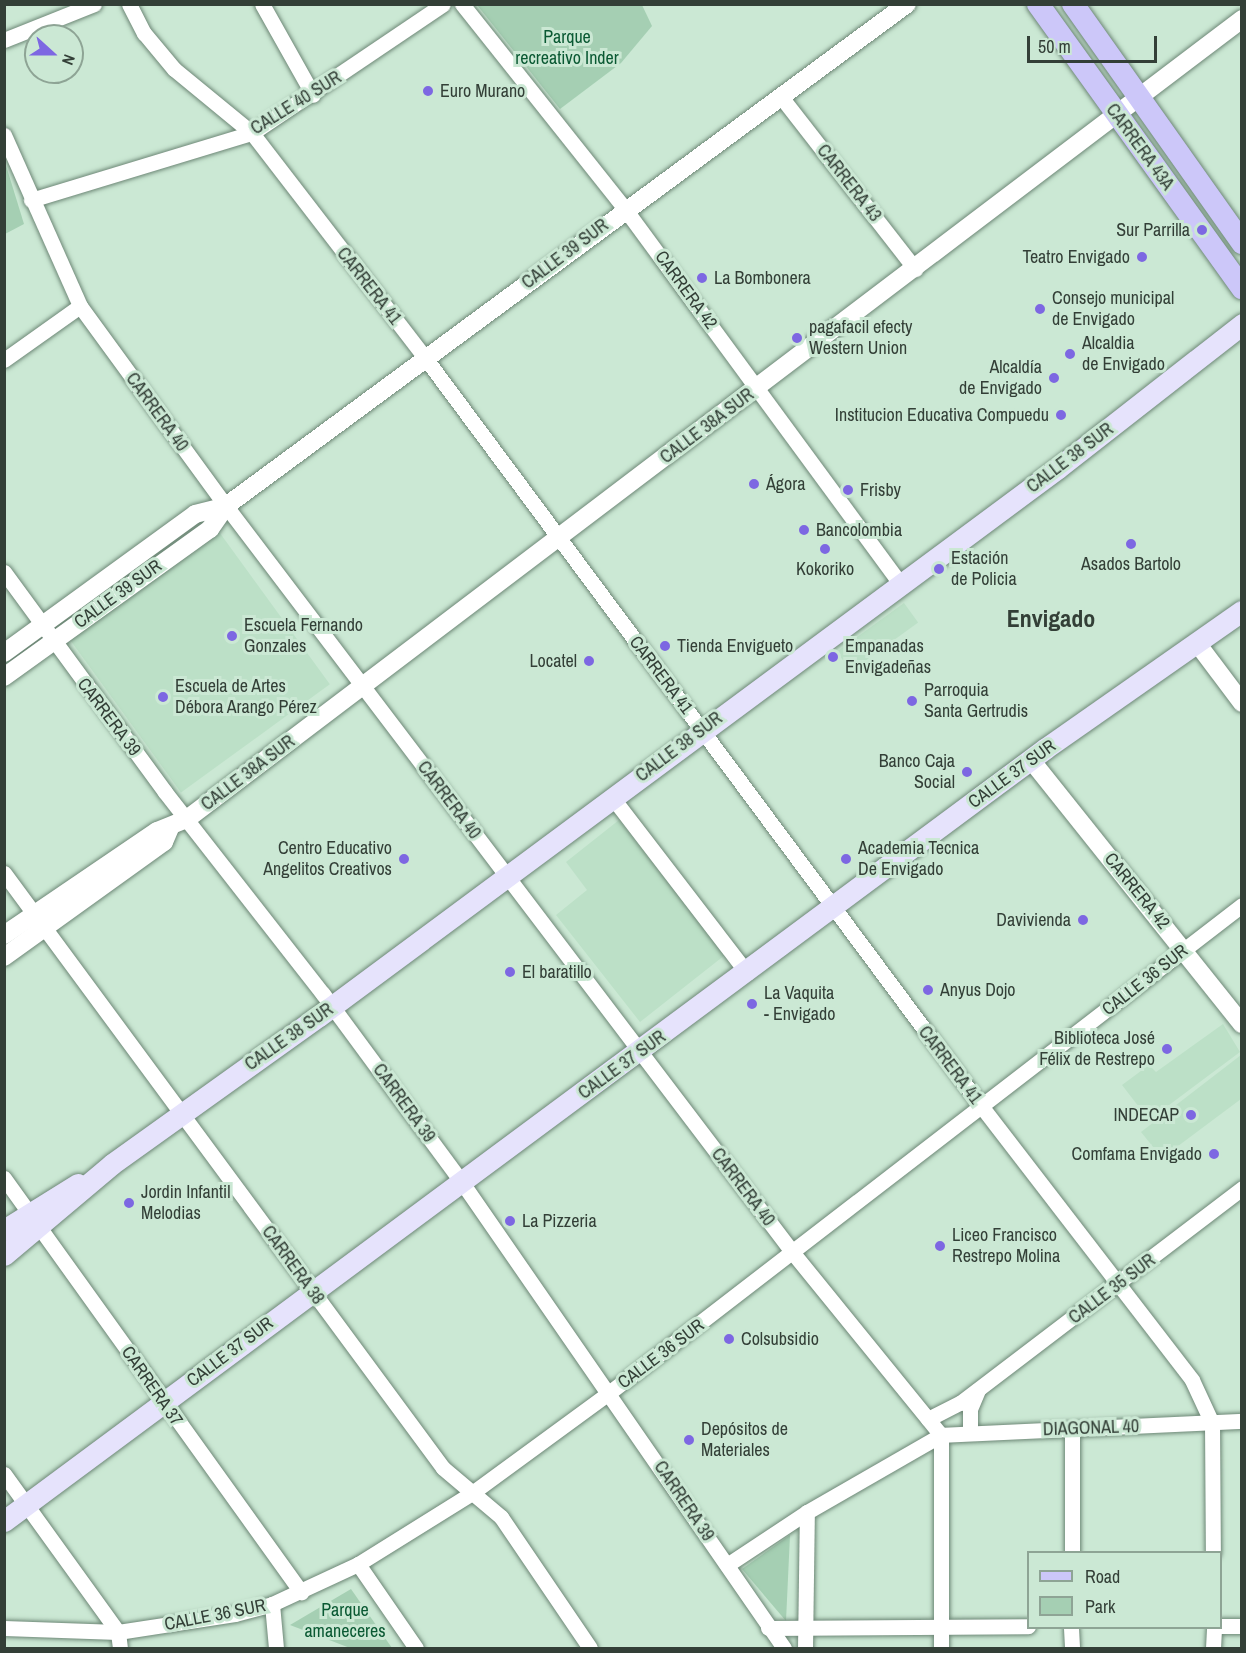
<!DOCTYPE html>
<html>
<head>
<meta charset="utf-8">
<style>
  body { margin:0 }
  #map { position:relative; width:1246px; height:1653px; overflow:hidden; background:#cbe8d4; font-family:"Archivo Narrow",sans-serif }
  div>[style] { position:absolute }
  [style*='--x'] { left:calc(var(--x)*1px); top:calc(var(--y)*1px); width:calc(var(--w)*1px); rotate:calc(var(--a)*1deg) }
  .built>* { inset:0; background:#bce0c7; transform-origin:0 0 }
  .green>* { inset:0; background:#a5cfb3 }
  .roads { filter:drop-shadow(0 0 2px #6d8776) drop-shadow(0 0 2px #6d8776) }
  .minor>* { height:15px; margin:-7.5px; padding:0 7.5px; transform-origin:7.5px; border-radius:7.5px; background:#fff }
  .tertiary>* { height:18px; margin:-9px; padding:0 9px; transform-origin:9px; border-radius:9px; background:#fff }
  .secondary>* { height:21px; margin:-10.5px; padding:0 10.5px; transform-origin:10.5px; border-radius:10.5px; background:#e6e3fc }
  .primary>* { height:22px; margin:-11px; padding:0 11px; transform-origin:11px; border-radius:11px; background:#ccc7f9 }
  .dots>* { width:16px; height:16px; translate:-50% -50%; box-sizing:border-box; border:3px solid #cbe8d4; border-radius:50% }
  span { translate:-50% -50%; white-space:nowrap; text-align:center; line-height:1.15; -webkit-text-stroke:6px #cbe8d4; paint-order:stroke }
  .park-label { font-size:18px; color:#0a5933 }
  .poi-label { font-size:18px; color:#333f37 }
  .left { translate:0 -50%; text-align:left }
  .right { translate:-100% -50%; text-align:right }
  .street-label { font-size:18px; color:#333f37 }
  .district-label { font-size:24px; color:#333f37; font-weight:700 }
  .frame { position:absolute; inset:0; border:6px solid #333f37; pointer-events:none }
  .legend { position:absolute; left:1027px; top:1551px; width:195px; height:78px; box-sizing:border-box; background:#cbe8d4; border:2px solid #8ea495; margin:0; padding:8px 10px; list-style:none; font-size:18px; color:#333f37 }
  .legend li { display:flex; align-items:center; gap:12px; height:30px }
  .legend b { width:30px; border:2px solid #8ea495 }
  .north { position:absolute; left:24px; top:24px; width:60px; height:60px; box-sizing:border-box; background:#cbe8d4; border:2px solid #8ea495; border-radius:50%; rotate:111deg; font-size:16px; font-weight:700; line-height:24px; text-align:center; color:#333f37 }
  .north::after { content:''; display:block; margin:auto; width:21px; height:27px; background:#7d67e2; clip-path:polygon(50% 0,100% 100%,50% 72%,0 100%) }
  .scale { position:absolute; left:1027px; top:36px; width:130px; height:27px; box-sizing:border-box; border:3px solid #333f37; border-top:0; padding-left:8px; font-size:18px; line-height:21px; white-space:nowrap; color:#333f37; -webkit-text-stroke:4px #cbe8d4; paint-order:stroke }
</style>
</head>
<body>
<div id="map">
  <div class="built">
    <div style="left:217px;top:529px;width:192px;height:184px;rotate:54deg"></div>
    <div style="left:904px;top:603px;width:24px;height:83px;rotate:54deg"></div>
    <div style="clip-path:polygon(619px 820px,725px 955px,640px 1022px,556px 915px,587px 890px,566px 862px)"></div>
    <div style="clip-path:polygon(1223px 1024px,1240px 1052px,1149px 1120px,1122px 1085px,1149px 1065px,1156px 1072px)"></div>
    <div style="clip-path:polygon(1241px 1055px,1241px 1099px,1162px 1158px,1141px 1132px)"></div>
  </div>
  <div class="green">
    <div style="clip-path:polygon(477px 5px,642px 5px,652px 26px,621px 63px,560px 109px)"></div>
    <div style="clip-path:polygon(4px 159px,24px 224px,5px 234px,4px 234px)"></div>
    <div style="clip-path:polygon(790px 1535px,786px 1621px,742px 1569px)"></div>
    <div style="clip-path:polygon(351px 1589px,392px 1648px,350px 1648px,290px 1625px)"></div>
  </div>
  <div class="roads">
    <div class="minor">
      <div style="--x:129;--y:4;--w:33;--a:63"></div>
      <div style="--x:144;--y:33;--w:47;--a:50.2"></div>
      <div style="--x:174;--y:69;--w:101;--a:39.4"></div>
      <div style="--x:252;--y:133;--w:285;--a:52.4"></div>
      <div style="--x:426;--y:359;--w:932;--a:53.38"></div>
      <div style="--x:982;--y:1107;--w:344;--a:52.4"></div>
      <div style="--x:1192;--y:1380;--w:47;--a:65.1"></div>
      <div style="--x:1212;--y:1423;--w:129;--a:89.6"></div>
      <div style="--x:262;--y:4;--w:104;--a:60.7"></div>
      <div style="--x:462;--y:4;--w:262;--a:51.5"></div>
      <div style="--x:625;--y:209;--w:465;--a:53.7"></div>
      <div style="--x:4;--y:40;--w:97;--a:-21.8"></div>
      <div style="--x:782;--y:98;--w:217;--a:52.1"></div>
      <div style="--x:4;--y:135;--w:187;--a:66"></div>
      <div style="--x:80;--y:306;--w:248;--a:53.9"></div>
      <div style="--x:226;--y:506;--w:938;--a:52.8"></div>
      <div style="--x:793;--y:1253;--w:235;--a:50.9"></div>
      <div style="--x:31;--y:200;--w:231;--a:-16.9"></div>
      <div style="--x:252;--y:133;--w:230;--a:-34"></div>
      <div style="--x:4;--y:360;--w:93;--a:-35.4"></div>
      <div style="--x:4;--y:572;--w:273;--a:53.8"></div>
      <div style="--x:165;--y:792;--w:256;--a:52"></div>
      <div style="--x:323;--y:994;--w:232;--a:53.6"></div>
      <div style="--x:461;--y:1181;--w:568;--a:55.33"></div>
      <div style="--x:612;--y:797;--w:222;--a:52.5"></div>
      <div style="--x:4;--y:873;--w:739;--a:53.58"></div>
      <div style="--x:443;--y:1468;--w:76;--a:40.2"></div>
      <div style="--x:501;--y:1517;--w:158;--a:55.8"></div>
      <div style="--x:4;--y:1178;--w:510;--a:54.34"></div>
      <div style="--x:928;--y:1419;--w:36;--a:-27"></div>
      <div style="--x:960;--y:1403;--w:355;--a:-37.3"></div>
      <div style="--x:970;--y:1432;--w:23;--a:-90"></div>
      <div style="--x:970;--y:1409;--w:21;--a:-67"></div>
      <div style="--x:4;--y:1474;--w:195;--a:54.2"></div>
      <div style="--x:118;--y:1632;--w:16;--a:83"></div>
      <div style="--x:1072;--y:1552;--w:123;--a:-90"></div>
      <div style="--x:358;--y:1564;--w:102;--a:55.4"></div>
      <div style="--x:727;--y:1565;--w:96;--a:-33.5"></div>
      <div style="--x:807;--y:1512;--w:155;--a:-29.9"></div>
      <div style="--x:941;--y:1435;--w:301;--a:-2.7"></div>
      <div style="--x:272;--y:1604;--w:44;--a:84.8"></div>
      <div style="--x:1220;--y:1626;--w:22;--a:0"></div>
      <div style="--x:4;--y:1628;--w:114;--a:2"></div>
      <div style="--x:118;--y:1632;--w:118;--a:-8.7"></div>
      <div style="--x:235;--y:1614;--w:38;--a:-15"></div>
      <div style="--x:272;--y:1604;--w:95;--a:-24.9"></div>
      <div style="--x:358;--y:1564;--w:134;--a:-31.9"></div>
      <div style="--x:472;--y:1493;--w:171;--a:-36.2"></div>
      <div style="--x:610;--y:1392;--w:798;--a:-37.62"></div>
      <div style="--x:768;--y:1628;--w:260;--a:-0.4"></div>
      <div style="--x:1071;--y:1628;--w:20;--a:87"></div>
      <div style="--x:805;--y:1648;--w:136;--a:-89.2"></div>
      <div style="--x:941;--y:1648;--w:213;--a:-90"></div>
      <div style="--x:1213;--y:1648;--w:20;--a:-87"></div>
    </div>
    <div class="tertiary">
      <div style="--x:1197;--y:643;--w:75;--a:53.1"></div>
      <div style="--x:4;--y:653;--w:236;--a:-36"></div>
      <div style="--x:195;--y:514;--w:32;--a:-14"></div>
      <div style="--x:4;--y:677;--w:254;--a:-35.7"></div>
      <div style="--x:210;--y:529;--w:28;--a:-55"></div>
      <div style="--x:226;--y:506;--w:846;--a:-36.4"></div>
      <div style="--x:1031;--y:760;--w:338;--a:51.4"></div>
      <div style="--x:4;--y:935;--w:185;--a:-34.2"></div>
      <div style="--x:157;--y:831;--w:32;--a:-22"></div>
      <div style="--x:187;--y:819;--w:1324;--a:-37.17"></div>
      <div style="--x:4;--y:957;--w:197;--a:-35.7"></div>
      <div style="--x:164;--y:842;--w:15;--a:-67"></div>
    </div>
    <div class="secondary">
      <div style="--x:4;--y:1230;--w:87;--a:-31.9"></div>
      <div style="--x:4;--y:1255;--w:141;--a:-40.1"></div>
      <div style="--x:112;--y:1164;--w:254;--a:-35.6"></div>
      <div style="--x:319;--y:1016;--w:920;--a:-36.56"></div>
      <div style="--x:1058;--y:468;--w:234;--a:-38"></div>
      <div style="--x:4;--y:1521;--w:1297;--a:-36.57"></div>
      <div style="--x:1046;--y:748;--w:239;--a:-35"></div>
    </div>
    <div class="primary">
      <div style="--x:1038;--y:4;--w:350;--a:54.3"></div>
      <div style="--x:1073;--y:4;--w:293;--a:54.7"></div>
    </div>
  </div>
  <div class="dots">
    <div style="left:428px;top:91px;background:#7d67e2"></div>
    <div style="left:1202px;top:230px;background:#7d67e2"></div>
    <div style="left:1142px;top:257px;background:#7d67e2"></div>
    <div style="left:702px;top:278px;background:#7d67e2"></div>
    <div style="left:1040px;top:309px;background:#7d67e2"></div>
    <div style="left:797px;top:338px;background:#7d67e2"></div>
    <div style="left:1070px;top:354px;background:#7d67e2"></div>
    <div style="left:1054px;top:378px;background:#7d67e2"></div>
    <div style="left:1061px;top:415px;background:#7d67e2"></div>
    <div style="left:754px;top:484px;background:#7d67e2"></div>
    <div style="left:848px;top:490px;background:#7d67e2"></div>
    <div style="left:804px;top:530px;background:#7d67e2"></div>
    <div style="left:1131px;top:544px;background:#7d67e2"></div>
    <div style="left:825px;top:549px;background:#7d67e2"></div>
    <div style="left:939px;top:569px;background:#7d67e2"></div>
    <div style="left:232px;top:636px;background:#7d67e2"></div>
    <div style="left:665px;top:646px;background:#7d67e2"></div>
    <div style="left:833px;top:657px;background:#7d67e2"></div>
    <div style="left:589px;top:661px;background:#7d67e2"></div>
    <div style="left:163px;top:697px;background:#7d67e2"></div>
    <div style="left:912px;top:701px;background:#7d67e2"></div>
    <div style="left:967px;top:772px;background:#7d67e2"></div>
    <div style="left:404px;top:859px;background:#7d67e2"></div>
    <div style="left:846px;top:859px;background:#7d67e2"></div>
    <div style="left:1083px;top:920px;background:#7d67e2"></div>
    <div style="left:510px;top:972px;background:#7d67e2"></div>
    <div style="left:928px;top:990px;background:#7d67e2"></div>
    <div style="left:752px;top:1004px;background:#7d67e2"></div>
    <div style="left:1167px;top:1049px;background:#7d67e2"></div>
    <div style="left:1191px;top:1115px;background:#7d67e2"></div>
    <div style="left:1214px;top:1154px;background:#7d67e2"></div>
    <div style="left:129px;top:1203px;background:#7d67e2"></div>
    <div style="left:510px;top:1221px;background:#7d67e2"></div>
    <div style="left:940px;top:1246px;background:#7d67e2"></div>
    <div style="left:729px;top:1339px;background:#7d67e2"></div>
    <div style="left:689px;top:1440px;background:#7d67e2"></div>
  </div>
  <div class="park-label">
    <span style="left:567px;top:48px">Parque<br>recreativo Inder</span>
    <span style="left:345px;top:1621px">Parque<br>amaneceres</span>
  </div>
  <div class="poi-label">
    <span class="left" style="left:440px;top:91px">Euro Murano</span>
    <span class="right" style="left:1190px;top:230px">Sur Parrilla</span>
    <span class="right" style="left:1130px;top:257px">Teatro Envigado</span>
    <span class="left" style="left:714px;top:278px">La Bombonera</span>
    <span class="left" style="left:1052px;top:309px">Consejo municipal<br>de Envigado</span>
    <span class="left" style="left:809px;top:338px">pagafacil efecty<br>Western Union</span>
    <span class="left" style="left:1082px;top:354px">Alcaldia<br>de Envigado</span>
    <span class="right" style="left:1042px;top:378px">Alcaldía<br>de Envigado</span>
    <span class="right" style="left:1049px;top:415px">Institucion Educativa Compuedu</span>
    <span class="left" style="left:766px;top:484px">Ágora</span>
    <span class="left" style="left:860px;top:490px">Frisby</span>
    <span class="left" style="left:816px;top:530px">Bancolombia</span>
    <span class="left" style="left:951px;top:569px">Estación<br>de Policia</span>
    <span style="left:1131px;top:564px">Asados Bartolo</span>
    <span style="left:825px;top:569px">Kokoriko</span>
    <span class="left" style="left:244px;top:636px">Escuela Fernando<br>Gonzales</span>
    <span class="left" style="left:677px;top:646px">Tienda Envigueto</span>
    <span class="left" style="left:845px;top:657px">Empanadas<br>Envigadeñas</span>
    <span class="right" style="left:577px;top:661px">Locatel</span>
    <span class="left" style="left:175px;top:697px">Escuela de Artes<br>Débora Arango Pérez</span>
    <span class="left" style="left:924px;top:701px">Parroquia<br>Santa Gertrudis</span>
    <span class="right" style="left:955px;top:772px">Banco Caja<br>Social</span>
    <span class="right" style="left:392px;top:859px">Centro Educativo<br>Angelitos Creativos</span>
    <span class="left" style="left:858px;top:859px">Academia Tecnica<br>De Envigado</span>
    <span class="right" style="left:1071px;top:920px">Davivienda</span>
    <span class="left" style="left:522px;top:972px">El baratillo</span>
    <span class="left" style="left:940px;top:990px">Anyus Dojo</span>
    <span class="left" style="left:764px;top:1004px">La Vaquita<br>- Envigado</span>
    <span class="right" style="left:1155px;top:1049px">Biblioteca José<br>Félix de Restrepo</span>
    <span class="right" style="left:1179px;top:1115px">INDECAP</span>
    <span class="right" style="left:1202px;top:1154px">Comfama Envigado</span>
    <span class="left" style="left:141px;top:1203px">Jordin Infantil<br>Melodias</span>
    <span class="left" style="left:522px;top:1221px">La Pizzeria</span>
    <span class="left" style="left:952px;top:1246px">Liceo Francisco<br>Restrepo Molina</span>
    <span class="left" style="left:741px;top:1339px">Colsubsidio</span>
    <span class="left" style="left:701px;top:1440px">Depósitos de<br>Materiales</span>
  </div>
  <div class="street-label">
    <span style="left:296px;top:103px;rotate:-32deg">CALLE 40 SUR</span>
    <span style="left:1140px;top:147px;rotate:54deg">CARRERA 43A</span>
    <span style="left:849px;top:183px;rotate:52deg">CARRERA 43</span>
    <span style="left:565px;top:254px;rotate:-37deg">CALLE 39 SUR</span>
    <span style="left:369px;top:286px;rotate:52deg">CARRERA 41</span>
    <span style="left:686px;top:290px;rotate:54deg">CARRERA 42</span>
    <span style="left:157px;top:412px;rotate:54deg">CARRERA 40</span>
    <span style="left:707px;top:426px;rotate:-37deg">CALLE 38A SUR</span>
    <span style="left:1070px;top:458px;rotate:-37deg">CALLE 38 SUR</span>
    <span style="left:118px;top:594px;rotate:-36deg">CALLE 39 SUR</span>
    <span style="left:661px;top:675px;rotate:53deg">CARRERA 41</span>
    <span style="left:109px;top:717px;rotate:53deg">CARRERA 39</span>
    <span style="left:679px;top:747px;rotate:-37deg">CALLE 38 SUR</span>
    <span style="left:248px;top:773px;rotate:-37deg">CALLE 38A SUR</span>
    <span style="left:1012px;top:774px;rotate:-36deg">CALLE 37 SUR</span>
    <span style="left:449px;top:800px;rotate:53deg">CARRERA 40</span>
    <span style="left:1137px;top:891px;rotate:51deg">CARRERA 42</span>
    <span style="left:1145px;top:980px;rotate:-38deg">CALLE 36 SUR</span>
    <span style="left:289px;top:1037px;rotate:-35deg">CALLE 38 SUR</span>
    <span style="left:622px;top:1065px;rotate:-36deg">CALLE 37 SUR</span>
    <span style="left:950px;top:1065px;rotate:53deg">CARRERA 41</span>
    <span style="left:404px;top:1103px;rotate:54deg">CARRERA 39</span>
    <span style="left:743px;top:1187px;rotate:53deg">CARRERA 40</span>
    <span style="left:293px;top:1265px;rotate:54deg">CARRERA 38</span>
    <span style="left:1112px;top:1289px;rotate:-37deg">CALLE 35 SUR</span>
    <span style="left:230px;top:1352px;rotate:-37deg">CALLE 37 SUR</span>
    <span style="left:661px;top:1354px;rotate:-37deg">CALLE 36 SUR</span>
    <span style="left:152px;top:1386px;rotate:55deg">CARRERA 37</span>
    <span style="left:1091px;top:1428px;rotate:-2deg">DIAGONAL 40</span>
    <span style="left:684px;top:1501px;rotate:56deg">CARRERA 39</span>
    <span style="left:215px;top:1615px;rotate:-11deg">CALLE 36 SUR</span>
  </div>
  <div class="district-label">
    <span style="left:1051px;top:619px">Envigado</span>
  </div>
  <div class="frame"></div>
  <ul class="legend">
  <li><b style="height:8px;background:#ccc7f9"></b>Road</li>
  <li><b style="height:16px;background:#a5cfb3"></b>Park</li>
  </ul>
  <div class="north">N</div>
  <div class="scale">50 m</div>
</div>
</body>
</html>
